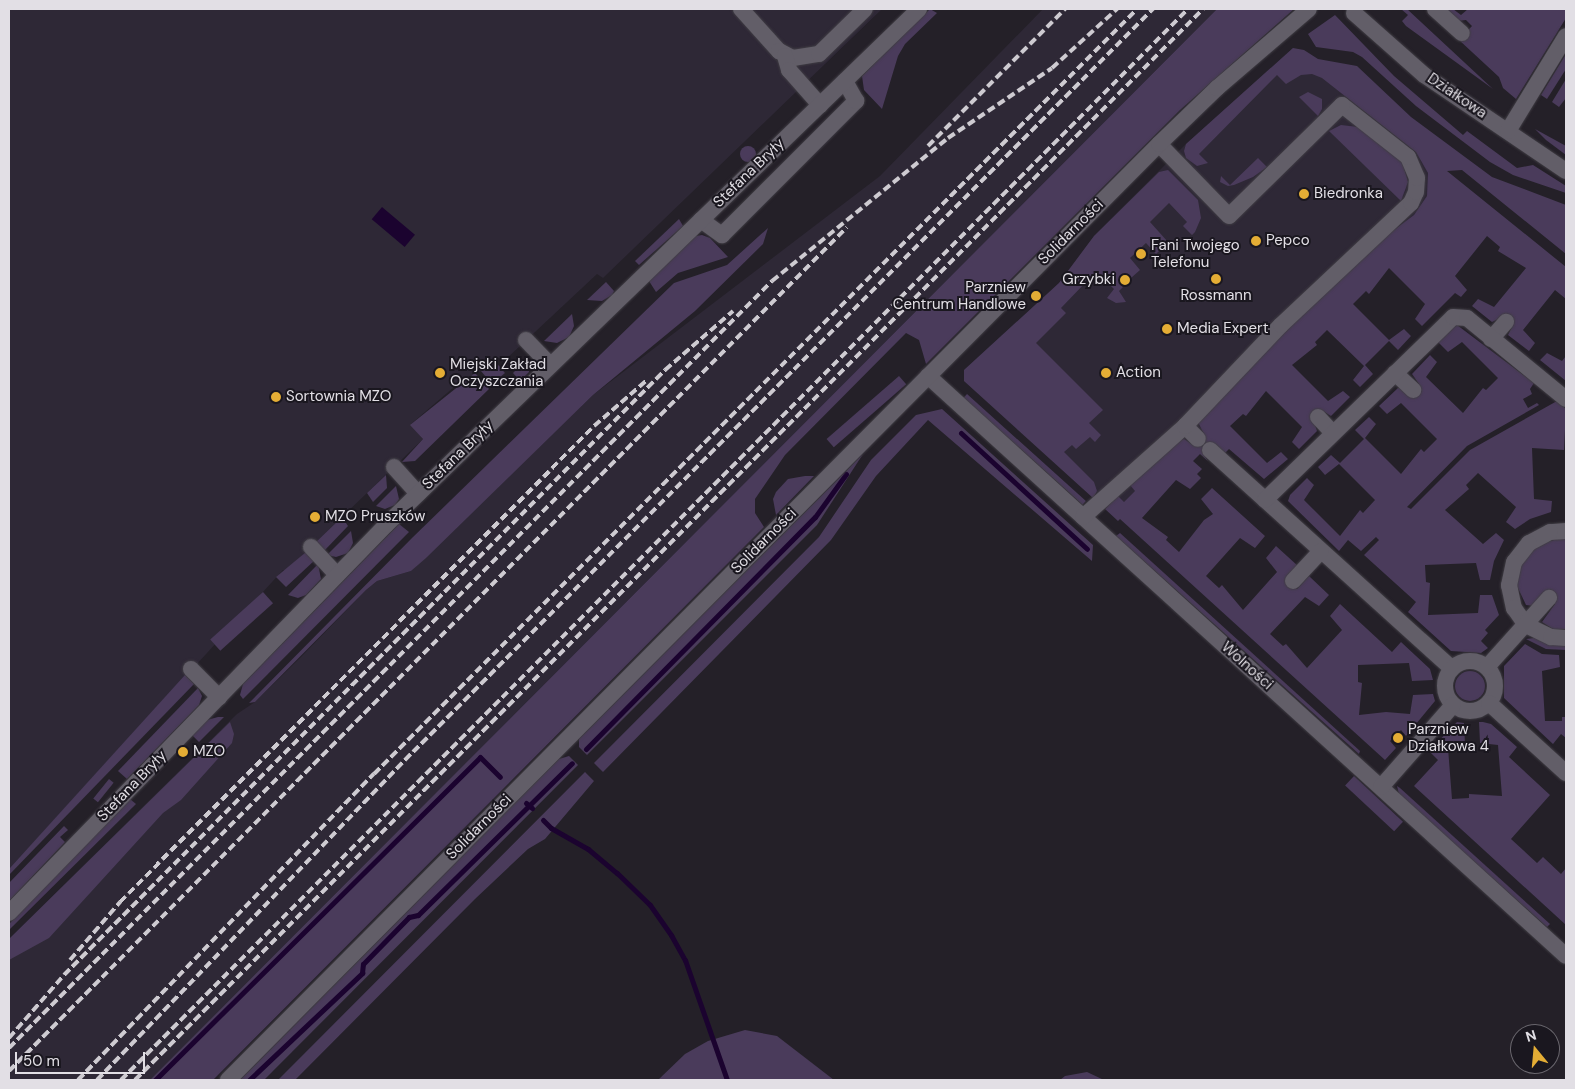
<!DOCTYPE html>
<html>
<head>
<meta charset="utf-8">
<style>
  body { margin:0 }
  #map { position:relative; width:1575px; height:1089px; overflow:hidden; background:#242028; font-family:"DM Sans",sans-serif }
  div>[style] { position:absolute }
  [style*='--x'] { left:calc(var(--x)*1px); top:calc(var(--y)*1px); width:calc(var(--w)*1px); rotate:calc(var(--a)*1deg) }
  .built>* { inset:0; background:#2e2836 }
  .green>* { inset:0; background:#4a3b5b; transform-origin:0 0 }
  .round { border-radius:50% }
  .water>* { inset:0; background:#1b032f; transform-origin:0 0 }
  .stream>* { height:5px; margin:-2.5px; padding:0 2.5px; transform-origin:2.5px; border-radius:2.5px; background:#1b032f }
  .roads { filter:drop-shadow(0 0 1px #403d44) drop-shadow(0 0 1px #403d44) }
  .minor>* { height:16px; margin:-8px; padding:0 8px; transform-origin:8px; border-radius:8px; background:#625e68 }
  .minor>.ring { margin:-8px; padding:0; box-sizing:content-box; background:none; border:16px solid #625e68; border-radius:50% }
  .rail>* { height:4px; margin-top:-2px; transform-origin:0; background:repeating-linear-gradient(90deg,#cecbd1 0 8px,transparent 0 12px) }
  .dots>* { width:14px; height:14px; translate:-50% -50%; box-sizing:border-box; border:2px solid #1a171f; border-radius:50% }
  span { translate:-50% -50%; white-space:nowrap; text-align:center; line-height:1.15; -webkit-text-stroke:4px #1a171f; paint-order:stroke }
  .street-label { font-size:15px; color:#e2dfe5 }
  .poi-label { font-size:15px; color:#e2dfe5 }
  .left { translate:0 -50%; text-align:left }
  .right { translate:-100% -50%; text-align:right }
  .frame { position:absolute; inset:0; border:10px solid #e2dfe5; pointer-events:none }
  .north { position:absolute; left:1510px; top:1024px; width:50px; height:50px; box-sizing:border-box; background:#1a171f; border:1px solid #6a676e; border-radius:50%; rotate:343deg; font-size:14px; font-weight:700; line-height:20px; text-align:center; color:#e2dfe5 }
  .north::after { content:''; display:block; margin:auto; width:18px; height:22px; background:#e4ad35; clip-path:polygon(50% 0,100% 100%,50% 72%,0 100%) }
  .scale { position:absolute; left:15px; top:1052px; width:130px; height:22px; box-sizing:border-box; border:2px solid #e2dfe5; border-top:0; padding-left:6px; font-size:15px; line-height:18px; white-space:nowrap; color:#e2dfe5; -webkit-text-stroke:4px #1a171f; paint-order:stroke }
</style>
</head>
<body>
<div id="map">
  <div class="built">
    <div style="clip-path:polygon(9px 9px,882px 9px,603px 278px,597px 274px,503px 362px,498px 357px,481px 371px,461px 381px,411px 424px,423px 439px,286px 571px,283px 570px,9px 869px)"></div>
    <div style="clip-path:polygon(1043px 9px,1217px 9px,150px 1080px,9px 1080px,9px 939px,237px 714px,255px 702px,301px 657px,366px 590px,377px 581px,411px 571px,593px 395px,880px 176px)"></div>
    <div style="clip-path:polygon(1293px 48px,1458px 181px,1120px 519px,964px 381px,964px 370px,1059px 283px,1094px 236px,1186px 144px)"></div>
  </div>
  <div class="green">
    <div style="clip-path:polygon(930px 9px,937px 13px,905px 44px,898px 56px,882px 109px,864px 90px,862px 76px)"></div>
    <div style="clip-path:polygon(1217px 9px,1294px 9px,1180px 110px,926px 364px,919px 340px,906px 333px,785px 455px,755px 499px,755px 513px,764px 527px,213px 1080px,150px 1080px)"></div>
    <div style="clip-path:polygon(1401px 9px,1407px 9px,1493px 89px,1406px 26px,1402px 21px,1408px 15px)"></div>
    <div style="clip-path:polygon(1445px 9px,1453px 9px,1461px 15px,1468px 9px,1566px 9px,1566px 18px,1516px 99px,1503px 88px,1499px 77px,1459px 40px,1472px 26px,1466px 20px,1457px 21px)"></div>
    <div style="clip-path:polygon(1335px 15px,1394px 76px,1463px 135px,1467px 131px,1517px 168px,1533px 165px,1566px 186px,1566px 193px,1513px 175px,1490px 162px,1416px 106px,1362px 57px,1353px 52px,1316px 47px,1308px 34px)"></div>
    <div style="clip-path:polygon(1293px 48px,1304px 50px,1318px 59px,1357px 66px,1411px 117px,1492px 177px,1566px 205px,1566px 254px,1462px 170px,1447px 171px,1566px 267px,1566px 299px,1555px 290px,1523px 330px,1535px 343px,1529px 351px,1508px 335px,1512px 327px,1498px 319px,1492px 322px,1472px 306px,1478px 299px,1494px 307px,1526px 268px,1498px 251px,1500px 247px,1487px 236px,1455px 276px,1467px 290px,1461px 297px,1455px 293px,1422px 326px,1415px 319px,1425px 304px,1389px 268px,1369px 294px,1366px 291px,1353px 304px,1389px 340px,1404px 329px,1411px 336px,1398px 350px,1389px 341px,1365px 365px,1373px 374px,1360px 387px,1353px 380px,1364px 366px,1327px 330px,1315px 342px,1317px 345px,1292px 365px,1328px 401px,1343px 391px,1350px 397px,1331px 416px,1323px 411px,1315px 425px,1317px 431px,1299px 449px,1292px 442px,1302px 427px,1266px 391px,1246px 416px,1243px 414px,1230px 426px,1267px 463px,1281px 452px,1288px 459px,1264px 479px,1229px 449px,1225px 453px,1214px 443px,1204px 455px,1208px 461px,1200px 454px,1193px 461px,1202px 469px,1197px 474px,1201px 478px,1190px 489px,1176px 480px,1142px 518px,1168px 537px,1166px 540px,1179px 552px,1204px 520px,1213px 514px,1201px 499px,1212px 488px,1265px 536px,1255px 548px,1240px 538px,1206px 576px,1219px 588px,1222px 585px,1243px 610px,1277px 572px,1266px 558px,1276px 546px,1298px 566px,1285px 579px,1297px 589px,1309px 576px,1329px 595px,1319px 606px,1305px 597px,1270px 634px,1283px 646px,1286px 644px,1307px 668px,1342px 630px,1330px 616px,1340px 604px,1392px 652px,1401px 642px,1430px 669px,1433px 680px,1412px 681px,1409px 663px,1358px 665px,1358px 682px,1362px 683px,1359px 715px,1386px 712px,1410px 714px,1413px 695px,1433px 694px,1435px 701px,1406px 736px,1401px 730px,1390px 741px,1396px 748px,1385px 760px,1120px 519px,1118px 521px,1105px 509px,1118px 496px,1124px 502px,1135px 491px,1130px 485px,1176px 442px,1184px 439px,1193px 445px,1204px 434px,1198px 422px,1288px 325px,1374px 245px,1414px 215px,1427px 196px,1428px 173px,1416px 152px,1322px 78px,1312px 74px,1301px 75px,1286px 84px,1277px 75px,1199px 154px,1208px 163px,1197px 166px,1186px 158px,1184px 151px,1186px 144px)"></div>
    <div style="clip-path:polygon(1566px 54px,1566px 69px,1547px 99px,1541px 95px)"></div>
    <div style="clip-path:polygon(1566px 79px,1566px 98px,1559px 107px,1552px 102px)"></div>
    <div style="clip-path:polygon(1308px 92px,1322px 99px,1322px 109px,1318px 116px,1299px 97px)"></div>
    <div style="clip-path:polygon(1341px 125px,1358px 127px,1402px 161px,1408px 182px,1401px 201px,1329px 131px)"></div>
    <div style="clip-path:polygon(1535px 129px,1566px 146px,1566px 155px,1546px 140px)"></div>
    <div class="round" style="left:740px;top:146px;width:16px;height:16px"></div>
    <div style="clip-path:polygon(1258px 158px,1267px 167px,1253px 177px,1234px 185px,1228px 186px,1220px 182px,1221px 176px,1230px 185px)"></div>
    <div style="clip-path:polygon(1168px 170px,1198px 200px,1201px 218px,1195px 232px,1192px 235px,1183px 226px,1187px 222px,1169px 203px,1150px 222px,1168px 242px,1156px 254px,1146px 243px,1130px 258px,1140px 270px,1131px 278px,1127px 275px,1119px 282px,1123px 287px,1119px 291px,1126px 302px,1116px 303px,1107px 298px,1114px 289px,1100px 275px,1092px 283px,1087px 281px,1061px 308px,1066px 313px,1036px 343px,1103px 410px,1089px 423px,1101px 435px,1095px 442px,1090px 437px,1076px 449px,1072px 445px,1064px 452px,1094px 482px,1097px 491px,1093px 498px,964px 381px,964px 370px,1059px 283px,1094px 236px,1159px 172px)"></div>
    <div style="clip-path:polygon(679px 219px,683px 226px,639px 265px,635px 261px)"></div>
    <div style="clip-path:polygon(768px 228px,763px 244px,695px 311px,593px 395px,426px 558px,411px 571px,377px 581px,366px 590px,255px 702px,249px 703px,412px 538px,674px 283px,727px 265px)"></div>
    <div style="clip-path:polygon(702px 235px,710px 238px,728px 257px,678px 273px,656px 292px,649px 281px,696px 236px)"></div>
    <div style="clip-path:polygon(606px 282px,614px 291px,612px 295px,602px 301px,587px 300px)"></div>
    <div style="clip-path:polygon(572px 314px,574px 326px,569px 337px,557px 343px,544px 341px)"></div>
    <div style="clip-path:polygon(1457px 325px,1534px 383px,1530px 389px,1532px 394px,1523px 399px,1528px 408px,1537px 403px,1539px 405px,1467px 446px,1407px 507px,1411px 509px,1470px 450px,1557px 401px,1566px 409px,1564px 450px,1532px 448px,1534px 499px,1552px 501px,1551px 512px,1530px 519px,1515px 529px,1506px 522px,1516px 507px,1478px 473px,1466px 485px,1469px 489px,1445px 510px,1483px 544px,1496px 533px,1504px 540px,1494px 561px,1490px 580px,1480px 580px,1476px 563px,1425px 565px,1426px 582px,1430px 583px,1428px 615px,1478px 613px,1480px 595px,1492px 595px,1499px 615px,1485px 630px,1488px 633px,1481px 641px,1488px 648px,1481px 653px,1451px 651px,1408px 612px,1416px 602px,1364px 555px,1379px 540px,1376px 537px,1361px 551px,1348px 540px,1339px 551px,1288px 501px,1290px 495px,1307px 478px,1314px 485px,1304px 500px,1340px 536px,1360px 510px,1363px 513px,1375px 500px,1339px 464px,1325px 475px,1318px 467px,1331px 455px,1340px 463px,1364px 439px,1355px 430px,1369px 417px,1376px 424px,1365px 438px,1401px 474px,1421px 449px,1424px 452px,1437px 439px,1401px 403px,1387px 414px,1379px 406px,1398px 388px,1413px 390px,1419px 384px,1412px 374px,1430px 355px,1437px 362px,1426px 377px,1463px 413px,1483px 388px,1486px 390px,1498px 378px,1462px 342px,1448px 352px,1437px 341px)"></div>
    <div style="clip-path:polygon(1547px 353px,1562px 361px,1566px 356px,1566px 381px,1540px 360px)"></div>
    <div style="clip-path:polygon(528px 358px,529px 372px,520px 381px,513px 373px)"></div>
    <div style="left:494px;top:360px;width:17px;height:17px;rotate:50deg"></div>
    <div style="clip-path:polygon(475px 373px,489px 389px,415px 461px,402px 462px,423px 439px,410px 425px)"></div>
    <div style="left:899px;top:376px;width:11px;height:96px;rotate:49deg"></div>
    <div style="left:967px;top:394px;width:160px;height:5px;rotate:42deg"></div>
    <div style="clip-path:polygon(942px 409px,1093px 545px,1092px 561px,928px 420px,876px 476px,831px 540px,603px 772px,594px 763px,819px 537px,871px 460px,916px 415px)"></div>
    <div style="clip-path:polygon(863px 454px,817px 525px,587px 755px,579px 747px,579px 739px)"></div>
    <div style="clip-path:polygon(386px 475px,387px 488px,373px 502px,367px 493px)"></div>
    <div style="clip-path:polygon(805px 476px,814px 476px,776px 515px,773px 499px,776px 492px,788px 479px)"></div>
    <div style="clip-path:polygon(396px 486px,399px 499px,395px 505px,385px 509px,376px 506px)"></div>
    <div style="clip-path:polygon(342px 517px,348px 526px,324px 551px,315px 543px)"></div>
    <div style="clip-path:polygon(399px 524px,409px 532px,243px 699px,240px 695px,243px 684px)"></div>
    <div style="clip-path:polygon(351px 531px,353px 543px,348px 553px,336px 557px,327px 555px)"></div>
    <div style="clip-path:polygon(1120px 533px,1360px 751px,1359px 754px,1116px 536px)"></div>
    <div style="clip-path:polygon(1566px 537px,1566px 629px,1553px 629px,1542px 622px,1555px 604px,1543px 593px,1534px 606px,1526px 605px,1517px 586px,1518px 570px,1526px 556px,1538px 544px)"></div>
    <div style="clip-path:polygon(306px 552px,315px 560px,286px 587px,276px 577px)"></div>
    <div style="clip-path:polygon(318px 564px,321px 579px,306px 595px,298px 598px,288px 595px)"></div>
    <div style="left:263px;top:592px;width:15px;height:71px;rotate:48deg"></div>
    <div style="clip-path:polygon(1534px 638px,1566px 645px,1566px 650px,1546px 649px,1526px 639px)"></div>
    <div style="clip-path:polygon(1525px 644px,1542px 654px,1559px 655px,1560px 667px,1542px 671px,1545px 721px,1562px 721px,1562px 717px,1566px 717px,1566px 738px,1561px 734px,1553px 744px,1504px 698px,1504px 666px)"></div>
    <div class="round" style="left:1455px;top:671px;width:30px;height:30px"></div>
    <div style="clip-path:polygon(185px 675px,194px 684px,9px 875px,9px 869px)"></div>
    <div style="clip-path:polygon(198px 688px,202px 696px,199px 705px,127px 779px,118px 771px)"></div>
    <div style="clip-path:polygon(218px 717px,224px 717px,199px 742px,192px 735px,207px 720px)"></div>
    <div style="clip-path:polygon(230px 722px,234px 734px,232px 743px,181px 800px,163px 813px,49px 938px,9px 960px,9px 939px)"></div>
    <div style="clip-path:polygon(1457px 722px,1464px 723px,1465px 744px,1448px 748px,1452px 799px,1469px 798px,1469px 794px,1502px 796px,1498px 745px,1480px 743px,1479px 722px,1483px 722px,1491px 724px,1517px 747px,1509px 757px,1550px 795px,1511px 839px,1537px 863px,1543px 857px,1561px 874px,1566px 868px,1566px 925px,1414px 786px,1438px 760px,1429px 751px)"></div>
    <div style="clip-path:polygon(569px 756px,578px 765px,264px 1080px,240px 1080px,559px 759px)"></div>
    <div style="clip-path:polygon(585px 772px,594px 781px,545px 839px,528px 849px,475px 899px,295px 1080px,278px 1080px)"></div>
    <div style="left:1354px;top:776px;width:67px;height:13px;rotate:43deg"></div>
    <div style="left:109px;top:779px;width:6px;height:25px;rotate:39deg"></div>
    <div style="clip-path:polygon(1397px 786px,1400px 788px,1550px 924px,1547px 927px,1399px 794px)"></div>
    <div style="clip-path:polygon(130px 799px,136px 804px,9px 930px,9px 924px)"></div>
    <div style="clip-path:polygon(64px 826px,68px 830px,60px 837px,65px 842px,9px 901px,9px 883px)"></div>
    <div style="clip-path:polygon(745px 1030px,777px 1036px,834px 1080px,658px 1080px,685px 1054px,708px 1041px)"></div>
    <div style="clip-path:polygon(1087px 1072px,1104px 1080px,1060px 1080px,1065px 1076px)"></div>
  </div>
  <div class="water">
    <div style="left:382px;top:207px;width:43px;height:16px;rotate:40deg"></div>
  </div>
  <div class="stream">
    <div style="--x:961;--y:433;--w:171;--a:42.6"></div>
    <div style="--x:586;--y:749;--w:326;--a:-45.4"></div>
    <div style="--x:815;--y:517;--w:53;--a:-54.2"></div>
    <div style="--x:526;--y:803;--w:8;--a:40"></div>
    <div style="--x:543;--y:820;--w:11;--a:45"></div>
    <div style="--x:551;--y:828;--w:43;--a:29.6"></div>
    <div style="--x:588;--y:849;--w:38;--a:40"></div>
    <div style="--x:617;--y:873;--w:46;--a:44.1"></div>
    <div style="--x:650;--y:905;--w:37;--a:55"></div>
    <div style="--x:671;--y:935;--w:29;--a:61"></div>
    <div style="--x:685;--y:960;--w:127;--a:70.7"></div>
    <div style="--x:155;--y:1080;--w:458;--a:-44.8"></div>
    <div style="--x:480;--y:757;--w:28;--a:45"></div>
    <div style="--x:249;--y:1080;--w:156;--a:-43.4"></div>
    <div style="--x:362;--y:973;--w:9;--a:-84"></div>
    <div style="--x:363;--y:964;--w:66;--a:-45.6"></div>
    <div style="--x:409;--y:917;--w:9;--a:-13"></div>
    <div style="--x:418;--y:915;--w:216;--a:-44.6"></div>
  </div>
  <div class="roads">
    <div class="minor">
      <div style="--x:741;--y:9;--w:57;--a:47.9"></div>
      <div style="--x:779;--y:51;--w:16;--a:27"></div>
      <div style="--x:793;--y:58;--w:26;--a:-9"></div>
      <div style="--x:819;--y:54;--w:64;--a:-44.4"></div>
      <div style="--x:1435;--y:9;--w:36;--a:42"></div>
      <div style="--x:1354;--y:13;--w:94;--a:41.5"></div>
      <div style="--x:1424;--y:75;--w:171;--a:34.1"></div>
      <div style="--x:785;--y:56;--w:15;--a:74"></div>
      <div style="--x:789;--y:70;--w:47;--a:48.5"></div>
      <div style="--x:1508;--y:131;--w:111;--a:-58.6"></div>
      <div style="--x:701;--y:220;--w:26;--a:36"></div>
      <div style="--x:722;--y:235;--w:190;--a:-45"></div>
      <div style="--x:856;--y:101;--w:23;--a:-119"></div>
      <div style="--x:1491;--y:339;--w:23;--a:-49"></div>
      <div style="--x:526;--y:340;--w:35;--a:46"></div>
      <div style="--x:1395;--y:373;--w:25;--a:43"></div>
      <div style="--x:928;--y:376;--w:862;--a:42.27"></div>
      <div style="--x:1318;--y:417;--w:22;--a:47"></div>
      <div style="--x:1185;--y:426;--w:18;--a:45"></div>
      <div style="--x:1210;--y:450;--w:326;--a:42.1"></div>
      <div style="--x:394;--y:467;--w:36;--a:48"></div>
      <div style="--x:1265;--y:500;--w:262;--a:-44.2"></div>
      <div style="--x:1453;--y:317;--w:14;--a:4"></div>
      <div style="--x:1467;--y:318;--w:128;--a:39.3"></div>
      <div style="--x:1083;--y:517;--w:137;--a:-41.7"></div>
      <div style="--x:1185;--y:426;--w:139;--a:-46.5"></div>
      <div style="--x:1281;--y:325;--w:178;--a:-43.2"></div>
      <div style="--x:1411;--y:203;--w:12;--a:-66"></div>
      <div style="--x:1416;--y:192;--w:14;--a:-86"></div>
      <div style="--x:1417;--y:178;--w:23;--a:-113"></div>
      <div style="--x:1408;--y:157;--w:84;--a:-141.8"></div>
      <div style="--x:1342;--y:105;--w:158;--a:135.5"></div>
      <div style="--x:1229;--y:216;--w:100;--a:-134.2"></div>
      <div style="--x:1566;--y:531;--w:16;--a:176"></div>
      <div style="--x:1550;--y:532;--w:24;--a:152"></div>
      <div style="--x:1529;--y:543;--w:24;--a:128"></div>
      <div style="--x:1514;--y:562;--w:24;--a:102"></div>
      <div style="--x:1509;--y:585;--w:24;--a:78"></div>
      <div style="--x:1514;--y:608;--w:21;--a:55"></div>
      <div style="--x:1526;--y:625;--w:28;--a:26"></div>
      <div style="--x:1551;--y:637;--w:15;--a:4"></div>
      <div style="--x:311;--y:547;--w:38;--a:47"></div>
      <div style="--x:1293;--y:581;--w:41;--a:-47"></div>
      <div class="ring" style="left:1445px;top:661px;width:34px;height:34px"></div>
      <div style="--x:1487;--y:667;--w:93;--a:-48.1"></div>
      <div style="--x:191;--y:669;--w:40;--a:45"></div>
      <div style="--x:1489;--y:703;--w:104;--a:42.3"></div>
      <div style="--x:1381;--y:787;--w:109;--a:-48.7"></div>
      <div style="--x:9;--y:913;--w:541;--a:-45.82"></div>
      <div style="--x:386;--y:525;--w:742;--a:-44.07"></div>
      <div style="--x:228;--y:1080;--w:1320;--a:-45.15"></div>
      <div style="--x:1159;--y:144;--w:81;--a:-44"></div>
      <div style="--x:1217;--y:88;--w:121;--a:-40.7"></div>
    </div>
  </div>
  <div class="rail">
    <div style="--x:928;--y:146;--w:194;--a:-45"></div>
    <div style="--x:70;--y:960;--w:77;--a:-49.2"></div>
    <div style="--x:120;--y:902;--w:672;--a:-45.12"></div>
    <div style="--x:594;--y:426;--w:69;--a:-40.9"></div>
    <div style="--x:9;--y:1038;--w:84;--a:-48.9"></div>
    <div style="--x:64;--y:975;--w:853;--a:-45.19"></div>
    <div style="--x:665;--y:370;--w:90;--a:-40.9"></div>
    <div style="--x:9;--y:1048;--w:1082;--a:-45.15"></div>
    <div style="--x:772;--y:281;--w:227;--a:-39.1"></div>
    <div style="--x:948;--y:138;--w:125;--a:-33.9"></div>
    <div style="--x:1052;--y:68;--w:88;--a:-42.2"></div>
    <div style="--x:9;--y:1071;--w:1189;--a:-45.2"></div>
    <div style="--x:78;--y:1080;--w:426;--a:-46"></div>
    <div style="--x:374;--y:774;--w:1080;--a:-45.07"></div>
    <div style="--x:97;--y:1080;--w:455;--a:-46.1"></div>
    <div style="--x:413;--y:752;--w:1049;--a:-45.12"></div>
    <div style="--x:121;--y:1080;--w:1512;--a:-45.11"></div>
    <div style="--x:135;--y:1080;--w:1513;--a:-45.08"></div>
  </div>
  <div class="dots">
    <div style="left:1304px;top:194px;background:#e4ad35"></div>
    <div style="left:1256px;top:241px;background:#e4ad35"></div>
    <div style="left:1141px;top:254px;background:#e4ad35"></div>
    <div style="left:1216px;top:279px;background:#e4ad35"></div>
    <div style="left:1125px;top:280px;background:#e4ad35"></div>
    <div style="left:1036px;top:296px;background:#e4ad35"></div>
    <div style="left:1167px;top:329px;background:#e4ad35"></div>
    <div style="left:440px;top:373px;background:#e4ad35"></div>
    <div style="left:1106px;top:373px;background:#e4ad35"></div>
    <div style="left:276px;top:397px;background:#e4ad35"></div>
    <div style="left:315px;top:517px;background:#e4ad35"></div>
    <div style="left:1398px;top:738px;background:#e4ad35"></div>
    <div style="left:183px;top:752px;background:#e4ad35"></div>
  </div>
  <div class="street-label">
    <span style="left:1457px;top:96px;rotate:34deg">Działkowa</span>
    <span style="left:749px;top:173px;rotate:-44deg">Stefana Bryły</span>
    <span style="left:1071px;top:232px;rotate:-45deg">Solidarności</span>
    <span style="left:458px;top:455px;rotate:-44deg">Stefana Bryły</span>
    <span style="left:764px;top:541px;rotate:-45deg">Solidarności</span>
    <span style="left:1247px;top:666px;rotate:42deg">Wolności</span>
    <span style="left:132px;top:786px;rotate:-46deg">Stefana Bryły</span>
    <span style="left:479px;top:827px;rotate:-45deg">Solidarności</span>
  </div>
  <div class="poi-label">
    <span class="left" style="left:1314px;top:194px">Biedronka</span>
    <span class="left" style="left:1266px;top:241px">Pepco</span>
    <span class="left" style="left:1151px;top:254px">Fani Twojego<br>Telefonu</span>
    <span class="right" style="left:1115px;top:280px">Grzybki</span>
    <span class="right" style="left:1026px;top:296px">Parzniew<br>Centrum Handlowe</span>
    <span style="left:1216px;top:296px">Rossmann</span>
    <span class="left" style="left:1177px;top:329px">Media Expert</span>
    <span class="left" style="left:450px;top:373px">Miejski Zakład<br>Oczyszczania</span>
    <span class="left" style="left:1116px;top:373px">Action</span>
    <span class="left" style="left:286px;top:397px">Sortownia MZO</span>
    <span class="left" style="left:325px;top:517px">MZO Pruszków</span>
    <span class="left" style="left:1408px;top:738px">Parzniew<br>Działkowa 4</span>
    <span class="left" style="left:193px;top:752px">MZO</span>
  </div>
  <div class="frame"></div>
  <div class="north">N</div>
  <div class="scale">50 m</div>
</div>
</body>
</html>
